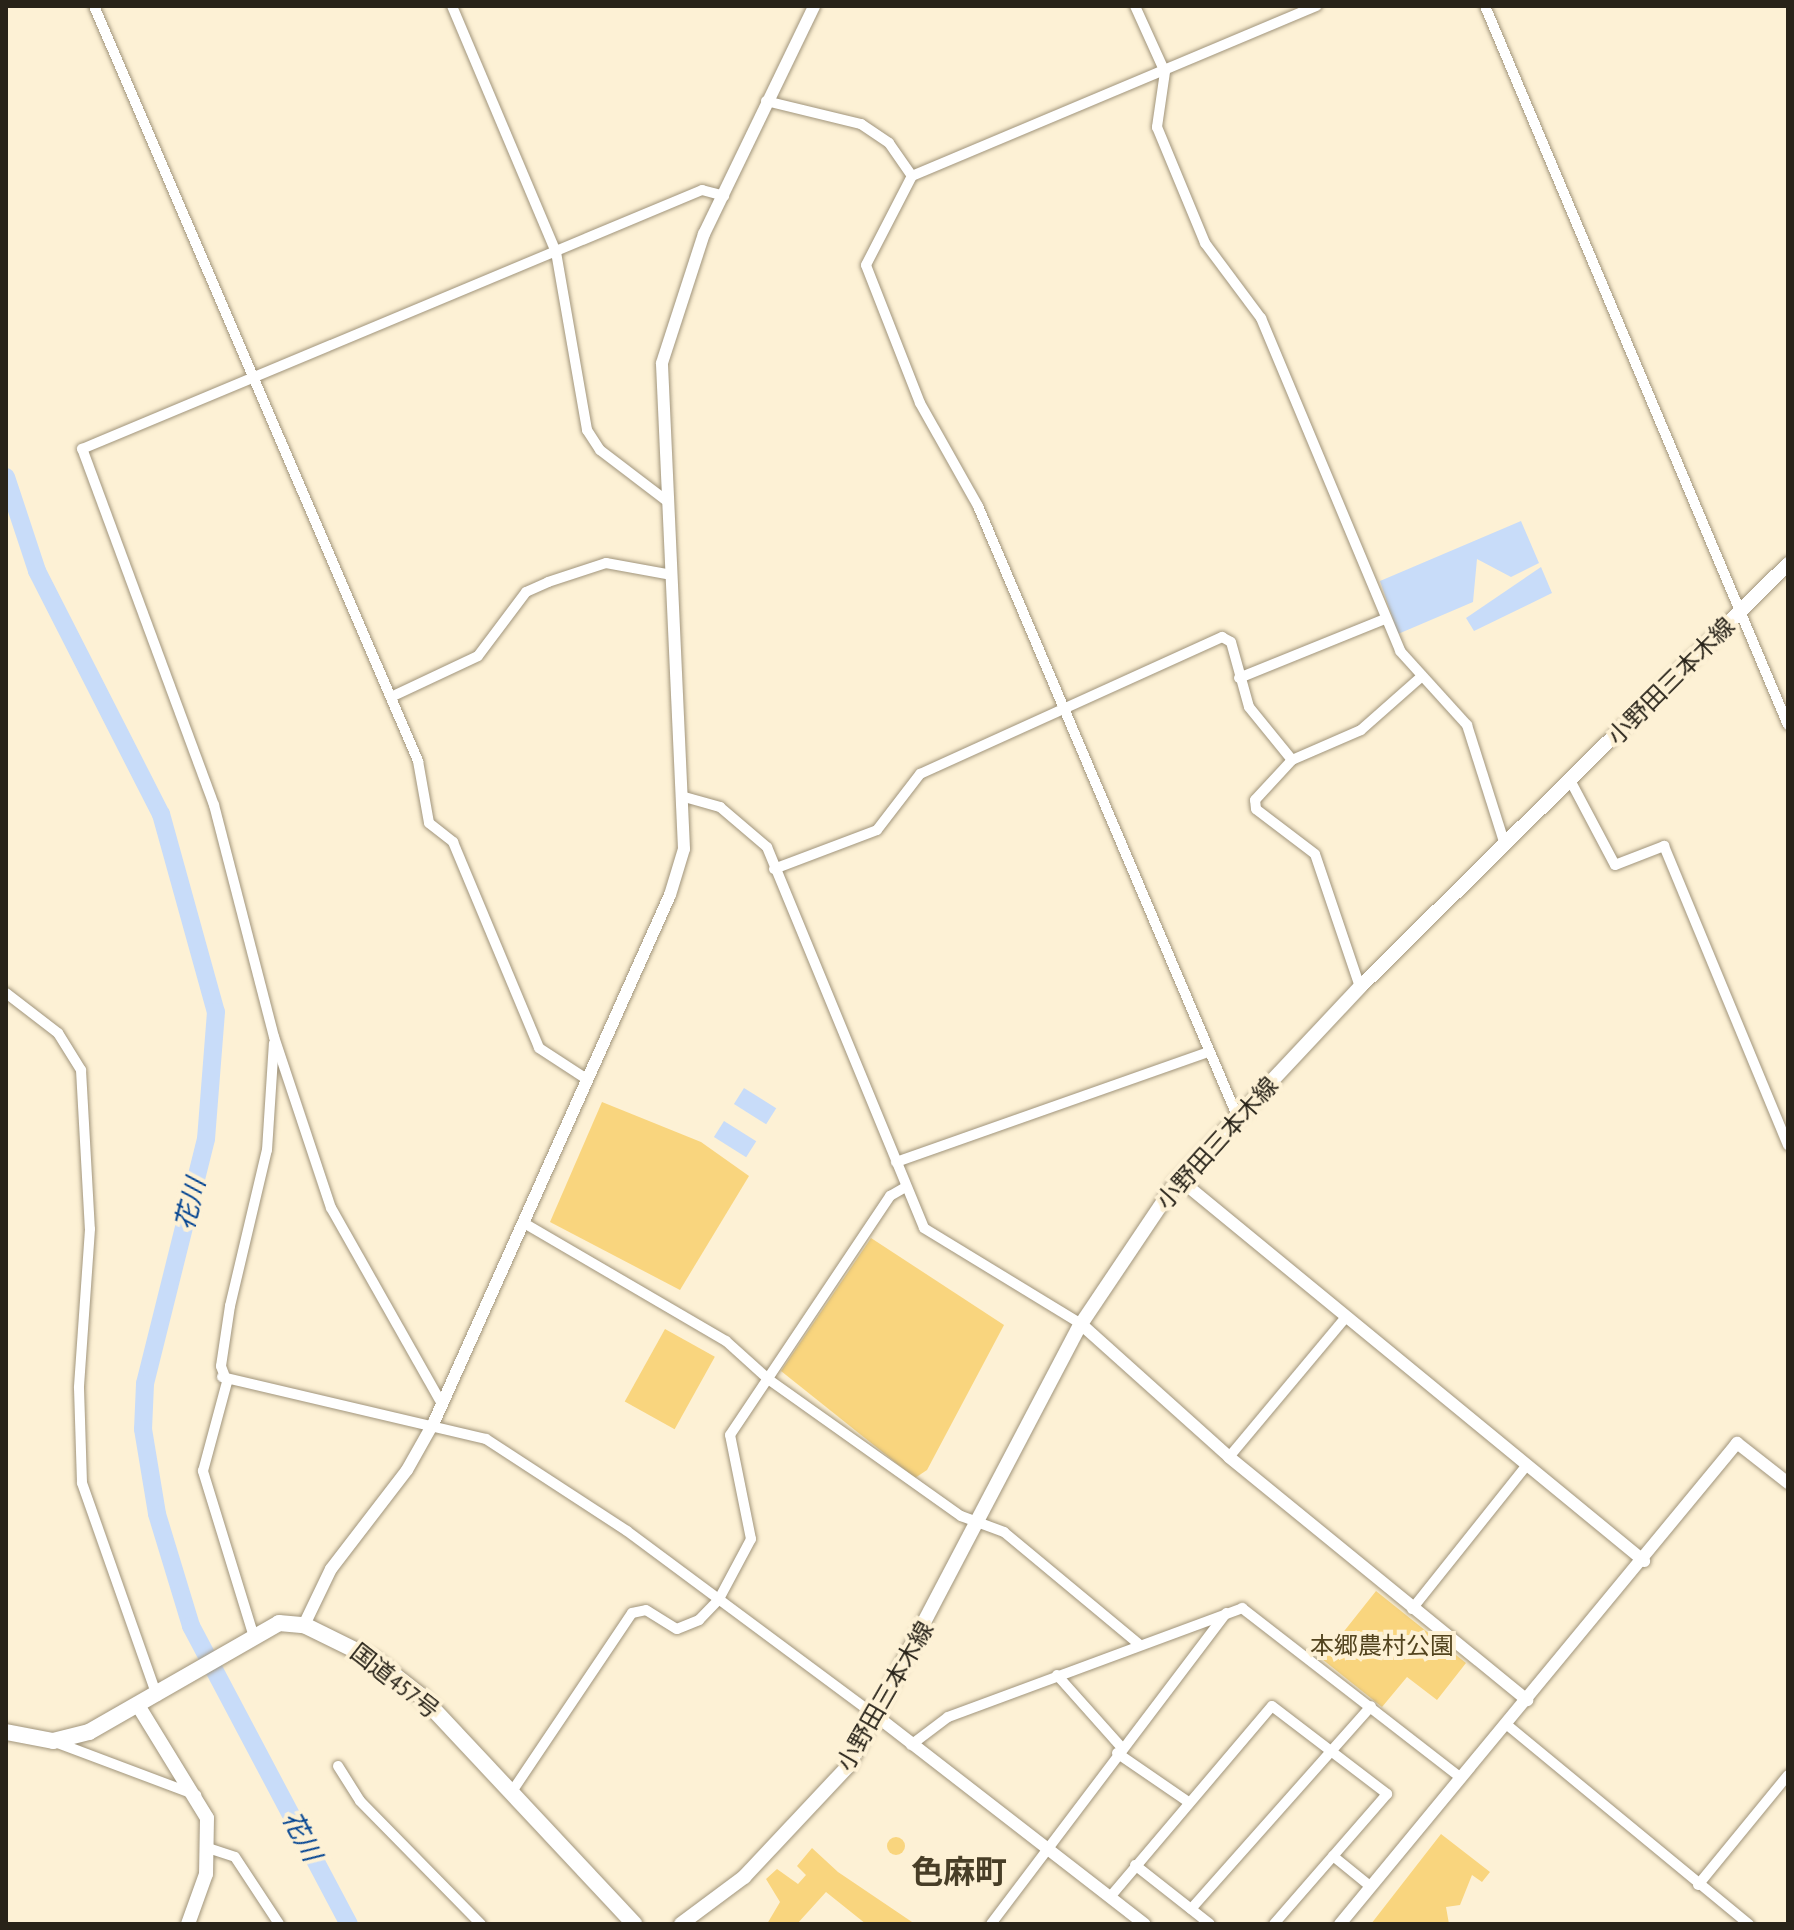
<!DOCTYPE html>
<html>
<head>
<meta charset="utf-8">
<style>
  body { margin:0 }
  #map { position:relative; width:1794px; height:1930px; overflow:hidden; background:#fdf1d5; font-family:"PT Sans Narrow","Noto Sans JP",sans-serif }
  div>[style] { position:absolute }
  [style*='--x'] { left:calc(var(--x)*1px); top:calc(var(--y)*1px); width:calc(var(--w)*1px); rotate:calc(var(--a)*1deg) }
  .green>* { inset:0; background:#f9d57e; transform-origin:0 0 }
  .round { border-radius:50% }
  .water>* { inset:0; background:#c8dcf9; transform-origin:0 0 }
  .river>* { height:18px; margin:-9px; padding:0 9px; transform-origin:9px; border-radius:9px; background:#c8dcf9 }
  .roads { filter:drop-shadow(0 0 2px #a1957c) drop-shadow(0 0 2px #a1957c) }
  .minor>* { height:10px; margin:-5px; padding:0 5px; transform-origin:5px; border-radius:5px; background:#fff }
  .tertiary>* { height:12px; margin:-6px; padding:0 6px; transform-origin:6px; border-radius:6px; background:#fff }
  .secondary>* { height:14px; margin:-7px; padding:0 7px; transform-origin:7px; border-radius:7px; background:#fff }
  .trunk>* { height:16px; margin:-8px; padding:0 8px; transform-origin:8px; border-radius:8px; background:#fff }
  span { translate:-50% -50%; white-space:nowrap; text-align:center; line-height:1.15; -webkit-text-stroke:8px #fdf1d5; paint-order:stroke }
  .street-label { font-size:24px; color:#282319 }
  .park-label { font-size:24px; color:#52431e }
  .water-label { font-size:26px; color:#004291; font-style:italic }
  .district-label { font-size:32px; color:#483e27; font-weight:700 }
  .frame { position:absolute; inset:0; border:8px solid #282319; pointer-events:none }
</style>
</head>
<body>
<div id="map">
  <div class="green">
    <div style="clip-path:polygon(602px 1102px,701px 1142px,749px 1176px,680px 1290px,550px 1222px)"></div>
    <div style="clip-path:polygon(871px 1238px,1004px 1325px,927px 1470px,915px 1478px,781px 1371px)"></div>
    <div style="left:665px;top:1329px;width:57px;height:83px;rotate:29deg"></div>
    <div style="clip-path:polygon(1376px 1591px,1466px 1663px,1437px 1700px,1407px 1677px,1382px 1707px,1322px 1659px)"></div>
    <div style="clip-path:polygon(1441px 1834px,1490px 1872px,1482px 1882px,1472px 1875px,1460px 1905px,1446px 1907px,1449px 1924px,1371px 1924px)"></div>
    <div class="round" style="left:887px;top:1837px;width:18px;height:18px"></div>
    <div style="clip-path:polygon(812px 1848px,838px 1872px,915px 1924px,866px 1924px,826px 1892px,797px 1924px,767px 1924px,780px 1902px,766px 1879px,777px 1869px,798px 1884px,806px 1875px,797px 1866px)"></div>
  </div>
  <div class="water">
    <div style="clip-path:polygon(1521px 521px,1539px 563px,1511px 577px,1477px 559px,1473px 602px,1398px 634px,1380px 581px)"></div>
    <div style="clip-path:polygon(1541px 567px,1552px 593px,1474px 631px,1466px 618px)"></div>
    <div style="left:744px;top:1088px;width:38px;height:19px;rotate:32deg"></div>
    <div style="left:724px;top:1121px;width:38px;height:19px;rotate:32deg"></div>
  </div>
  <div class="river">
    <div style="--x:6;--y:477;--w:99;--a:71.7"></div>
    <div style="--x:37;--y:571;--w:273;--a:63"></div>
    <div style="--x:161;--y:814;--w:205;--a:74.5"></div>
    <div style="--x:216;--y:1012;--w:127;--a:94.5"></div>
    <div style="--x:206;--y:1139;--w:252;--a:104"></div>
    <div style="--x:145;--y:1384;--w:45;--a:92.5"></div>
    <div style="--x:143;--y:1429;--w:86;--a:80.6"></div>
    <div style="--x:157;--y:1514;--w:117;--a:73.1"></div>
    <div style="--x:191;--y:1626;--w:337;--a:62.1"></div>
  </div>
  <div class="roads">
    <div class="minor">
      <div style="--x:94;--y:6;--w:822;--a:66.77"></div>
      <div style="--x:418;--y:761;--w:63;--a:79.9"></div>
      <div style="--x:429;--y:823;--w:31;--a:38"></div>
      <div style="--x:453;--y:842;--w:223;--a:67.3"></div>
      <div style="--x:539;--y:1048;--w:55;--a:33.1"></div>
      <div style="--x:452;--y:6;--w:267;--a:67.1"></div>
      <div style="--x:556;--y:252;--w:181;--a:80.1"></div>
      <div style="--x:587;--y:430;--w:24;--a:57"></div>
      <div style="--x:600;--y:450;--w:84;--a:37.3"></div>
      <div style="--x:1135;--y:6;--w:72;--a:65.6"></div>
      <div style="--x:1165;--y:72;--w:56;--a:98.3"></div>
      <div style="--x:1157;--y:127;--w:126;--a:67.5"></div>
      <div style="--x:1205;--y:243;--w:94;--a:53.3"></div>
      <div style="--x:1261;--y:318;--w:361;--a:67.3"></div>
      <div style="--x:1400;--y:651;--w:100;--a:47.8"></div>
      <div style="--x:1467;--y:725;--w:126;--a:72.4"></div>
      <div style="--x:1485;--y:6;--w:780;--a:67.15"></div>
      <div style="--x:766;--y:101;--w:98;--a:13.6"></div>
      <div style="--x:861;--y:124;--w:34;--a:34"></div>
      <div style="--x:889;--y:143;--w:40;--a:55.1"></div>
      <div style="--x:1239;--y:678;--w:157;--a:-22"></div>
      <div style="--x:391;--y:697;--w:96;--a:-25.2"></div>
      <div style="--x:478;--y:656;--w:80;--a:-53.1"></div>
      <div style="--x:526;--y:592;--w:24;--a:-24"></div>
      <div style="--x:548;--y:582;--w:61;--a:-18.1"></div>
      <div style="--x:606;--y:563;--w:67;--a:10.3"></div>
      <div style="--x:1570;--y:780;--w:96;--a:62.1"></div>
      <div style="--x:1615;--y:865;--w:53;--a:-21.2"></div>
      <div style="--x:1664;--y:846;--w:324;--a:67.5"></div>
      <div style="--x:681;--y:796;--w:41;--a:15.8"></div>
      <div style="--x:720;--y:807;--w:62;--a:40.4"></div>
      <div style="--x:767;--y:847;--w:412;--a:67.6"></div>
      <div style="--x:924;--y:1228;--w:184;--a:31.4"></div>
      <div style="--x:774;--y:869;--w:110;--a:-20.7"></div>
      <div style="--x:877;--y:830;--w:71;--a:-52.5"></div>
      <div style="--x:920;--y:774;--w:332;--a:-24.4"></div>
      <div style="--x:1222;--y:637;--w:10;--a:29"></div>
      <div style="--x:1231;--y:642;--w:67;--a:74.5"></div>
      <div style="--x:1249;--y:707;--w:68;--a:50.9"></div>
      <div style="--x:1360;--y:987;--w:140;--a:-108.7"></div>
      <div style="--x:1315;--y:854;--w:74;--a:-142.7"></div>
      <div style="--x:1256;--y:809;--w:9;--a:-96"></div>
      <div style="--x:1255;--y:800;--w:54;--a:-47.2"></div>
      <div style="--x:1292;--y:760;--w:75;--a:-23.5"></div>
      <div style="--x:1361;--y:730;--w:80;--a:-41.5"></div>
      <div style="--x:6;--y:993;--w:66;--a:37.6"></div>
      <div style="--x:58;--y:1033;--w:44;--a:58.1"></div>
      <div style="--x:81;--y:1070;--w:159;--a:86.8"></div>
      <div style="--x:90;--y:1229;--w:159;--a:94"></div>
      <div style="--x:79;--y:1388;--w:95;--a:88.2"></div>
      <div style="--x:82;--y:1483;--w:226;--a:70.6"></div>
      <div style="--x:1238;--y:1118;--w:665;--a:-113.02"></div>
      <div style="--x:978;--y:506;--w:118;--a:-119.4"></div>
      <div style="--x:920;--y:403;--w:148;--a:-111.4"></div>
      <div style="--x:866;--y:265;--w:100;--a:-62.7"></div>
      <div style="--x:912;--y:176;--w:439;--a:-22.8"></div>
      <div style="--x:896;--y:1162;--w:331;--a:-19.4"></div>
      <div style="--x:524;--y:1223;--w:234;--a:30.3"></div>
      <div style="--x:726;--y:1341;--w:57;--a:42.1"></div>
      <div style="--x:768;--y:1379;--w:237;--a:35.4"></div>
      <div style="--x:961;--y:1516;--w:46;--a:20.4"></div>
      <div style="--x:1004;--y:1532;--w:175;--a:39.7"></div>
      <div style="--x:222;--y:1377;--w:271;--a:13.2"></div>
      <div style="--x:486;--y:1439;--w:168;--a:33.1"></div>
      <div style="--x:627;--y:1531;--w:314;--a:36.6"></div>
      <div style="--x:442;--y:1404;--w:225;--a:-119.5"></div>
      <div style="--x:331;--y:1208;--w:180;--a:-108.4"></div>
      <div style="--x:274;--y:1037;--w:240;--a:-104.5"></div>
      <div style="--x:214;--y:805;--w:380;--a:-110.3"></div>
      <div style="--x:82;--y:449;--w:672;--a:-22.67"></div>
      <div style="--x:702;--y:190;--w:23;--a:15"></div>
      <div style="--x:1229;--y:1457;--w:182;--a:-50.1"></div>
      <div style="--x:1412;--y:1609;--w:184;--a:-51.4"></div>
      <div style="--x:254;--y:1637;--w:174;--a:-107.1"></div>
      <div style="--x:203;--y:1471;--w:92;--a:-74.9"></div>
      <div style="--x:227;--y:1382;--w:17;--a:-111"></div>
      <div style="--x:221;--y:1366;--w:61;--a:-81.5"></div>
      <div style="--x:230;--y:1306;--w:160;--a:-76.7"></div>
      <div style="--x:267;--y:1150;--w:107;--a:-86.3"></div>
      <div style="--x:1057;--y:1675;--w:98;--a:48.3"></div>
      <div style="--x:1506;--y:1724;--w:315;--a:39.5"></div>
      <div style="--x:55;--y:1742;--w:151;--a:20.6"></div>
      <div style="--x:911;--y:1745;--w:46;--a:-37.1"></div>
      <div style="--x:948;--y:1717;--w:314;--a:-20.3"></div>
      <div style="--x:1242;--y:1608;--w:277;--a:37.8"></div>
      <div style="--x:1117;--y:1753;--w:85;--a:34.4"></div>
      <div style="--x:338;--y:1766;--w:41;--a:57.8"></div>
      <div style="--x:360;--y:1801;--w:173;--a:45.5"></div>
      <div style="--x:513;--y:1790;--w:213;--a:-56.1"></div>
      <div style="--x:632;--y:1613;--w:14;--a:-12"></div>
      <div style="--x:646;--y:1610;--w:36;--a:32"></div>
      <div style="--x:677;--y:1629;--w:24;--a:-22"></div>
      <div style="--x:699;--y:1620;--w:29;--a:-46"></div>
      <div style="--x:719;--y:1599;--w:68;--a:-61.9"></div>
      <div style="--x:751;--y:1539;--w:106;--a:-101.4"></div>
      <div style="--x:730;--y:1435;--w:288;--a:-56.2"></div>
      <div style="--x:890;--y:1196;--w:16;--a:-30"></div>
      <div style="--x:208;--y:1848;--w:28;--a:18"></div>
      <div style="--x:235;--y:1857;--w:80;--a:56.7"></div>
      <div style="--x:1333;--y:1856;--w:49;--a:39.2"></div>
      <div style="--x:1135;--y:1865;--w:95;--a:38.2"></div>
      <div style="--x:1698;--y:1885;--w:142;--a:-50.7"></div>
      <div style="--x:1110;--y:1897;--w:250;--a:-49.7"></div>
      <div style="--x:1272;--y:1706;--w:145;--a:37.4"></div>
      <div style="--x:1387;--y:1794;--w:172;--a:131"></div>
      <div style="--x:1191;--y:1909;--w:271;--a:-48.4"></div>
      <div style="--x:991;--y:1924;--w:390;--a:-52.9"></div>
    </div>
    <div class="tertiary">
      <div style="--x:1179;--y:1179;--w:602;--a:39.4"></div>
      <div style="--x:1081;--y:1324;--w:199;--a:41.9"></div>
      <div style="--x:1229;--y:1457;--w:385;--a:39.2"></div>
      <div style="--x:304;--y:1625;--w:62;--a:-64.3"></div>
      <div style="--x:331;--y:1569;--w:125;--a:-52.5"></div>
      <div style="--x:407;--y:1470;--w:55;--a:-60.6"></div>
      <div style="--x:434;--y:1422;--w:577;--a:-65.88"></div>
      <div style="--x:670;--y:895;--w:48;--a:-73.1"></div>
      <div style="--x:684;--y:849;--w:486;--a:-92.6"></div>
      <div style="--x:662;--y:363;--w:136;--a:-72"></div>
      <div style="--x:704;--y:234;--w:253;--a:-64.2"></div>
      <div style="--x:879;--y:1718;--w:336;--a:37.8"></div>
      <div style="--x:1340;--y:1924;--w:624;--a:-50.46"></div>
      <div style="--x:1737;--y:1443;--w:65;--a:38.1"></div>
    </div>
    <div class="secondary">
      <div style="--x:139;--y:1707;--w:130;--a:58.5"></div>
      <div style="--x:207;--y:1818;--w:56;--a:91"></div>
      <div style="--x:206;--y:1874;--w:53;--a:109.8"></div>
      <div style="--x:681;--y:1924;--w:79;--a:-36.7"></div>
      <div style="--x:744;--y:1877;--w:154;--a:-46.8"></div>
      <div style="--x:849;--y:1765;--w:498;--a:-62.3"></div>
      <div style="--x:1081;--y:1324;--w:169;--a:-56.1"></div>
      <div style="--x:1175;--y:1184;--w:270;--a:-46.8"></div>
      <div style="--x:1360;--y:987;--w:602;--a:-44.66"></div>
    </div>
    <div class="trunk">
      <div style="--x:6;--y:1732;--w:48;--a:10.8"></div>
      <div style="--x:53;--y:1741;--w:37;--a:-14"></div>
      <div style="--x:89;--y:1732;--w:219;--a:-29.8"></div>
      <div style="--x:279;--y:1623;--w:25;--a:5"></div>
      <div style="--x:304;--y:1625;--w:79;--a:26.2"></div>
      <div style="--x:375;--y:1660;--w:58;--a:38"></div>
      <div style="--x:421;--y:1696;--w:312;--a:46.9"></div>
    </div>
  </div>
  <div class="street-label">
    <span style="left:1671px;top:681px;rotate:-45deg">小野田三本木線</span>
    <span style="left:1217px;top:1143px;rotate:-48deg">小野田三本木線</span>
    <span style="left:395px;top:1681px;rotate:38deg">国道457号</span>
    <span style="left:885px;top:1696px;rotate:-60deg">小野田三本木線</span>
  </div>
  <div class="park-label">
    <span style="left:1382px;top:1646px">本郷農村公園</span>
  </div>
  <div class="water-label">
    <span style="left:190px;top:1204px;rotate:-76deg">花川</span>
    <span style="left:302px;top:1836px;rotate:62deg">花川</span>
  </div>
  <div class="district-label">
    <span style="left:959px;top:1871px">色麻町</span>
  </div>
  <div class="frame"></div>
</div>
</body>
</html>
